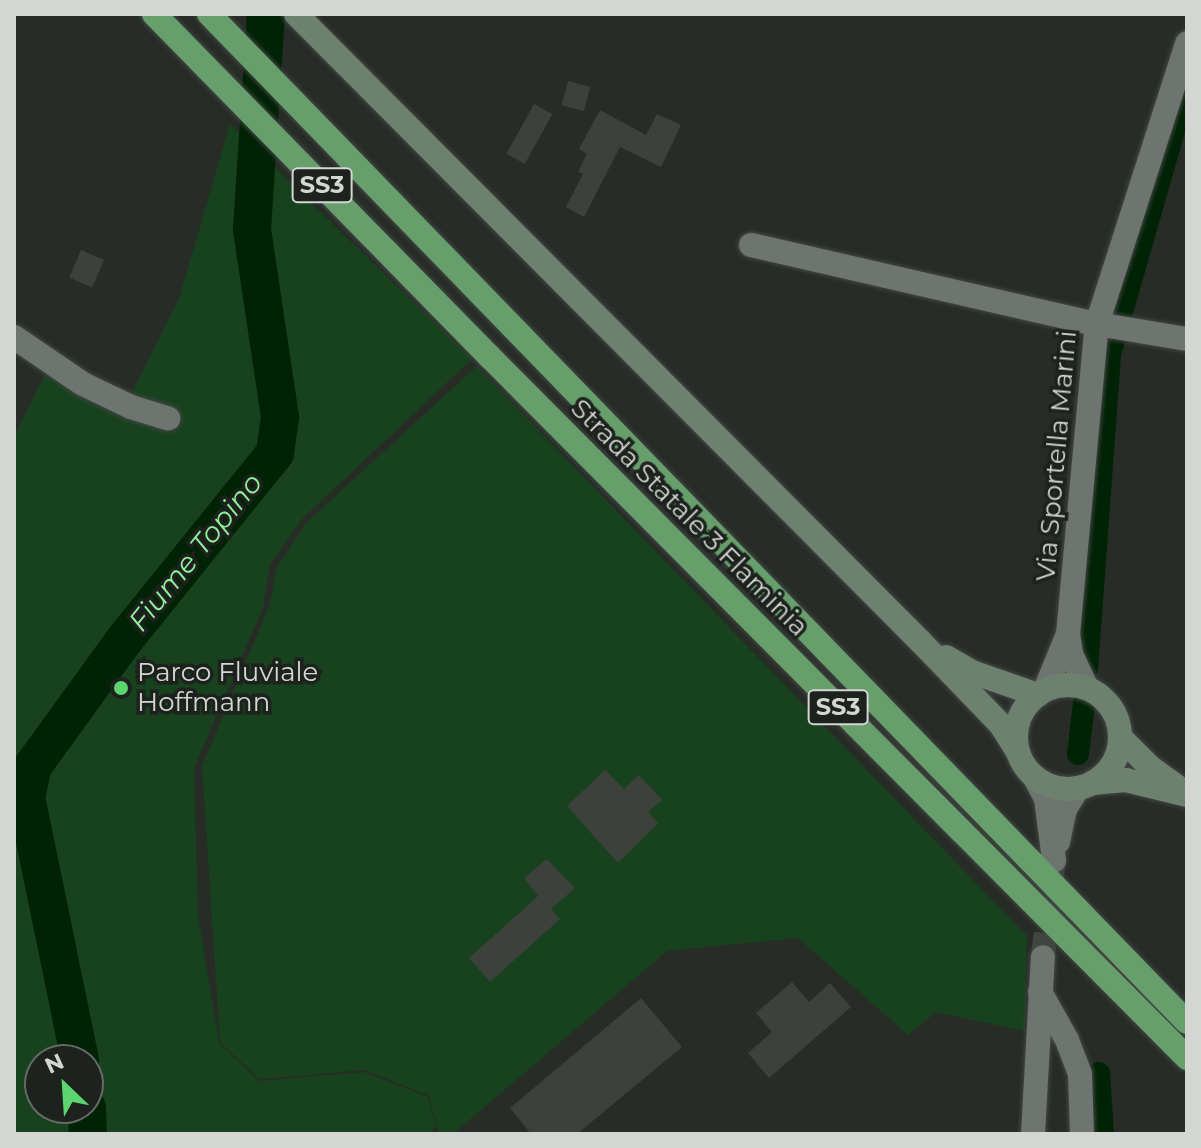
<!DOCTYPE html>
<html>
<head>
<meta charset="utf-8">
<style>
  body { margin:0 }
  #map { position:relative; width:1201px; height:1148px; overflow:hidden; background:#272c27; font-family:Montserrat,sans-serif }
  div>[style] { position:absolute }
  [style*='--x'] { left:calc(var(--x)*1px); top:calc(var(--y)*1px); width:calc(var(--w)*1px); rotate:calc(var(--a)*1deg) }
  .green>* { inset:0; background:#18421e }
  .canal>* { height:22px; margin:-11px; padding:0 11px; transform-origin:11px; border-radius:11px; background:#002305 }
  .river>* { height:38px; margin:-19px; padding:0 19px; transform-origin:19px; border-radius:19px; background:#002305 }
  .building>* { inset:0; background:#3c413c; transform-origin:0 0 }
  .street-tunnel>* { height:24px; margin-top:-12px; transform-origin:0; background:repeating-linear-gradient(90deg,#414641 0 24px,transparent 0 36px) }
  .roads { filter:drop-shadow(0 0 2px #434643) drop-shadow(0 0 2px #434643) }
  .street>* { height:24px; margin:-12px; padding:0 12px; transform-origin:12px; border-radius:12px; background:#6e746f }
  .secondary>* { height:24px; margin:-12px; padding:0 12px; transform-origin:12px; border-radius:12px; background:#6c816e }
  .secondary>.ring { margin:-12px; padding:0; box-sizing:content-box; background:none; border:24px solid #6c816e; border-radius:50% }
  .highway>* { height:24px; margin:-12px; padding:0 12px; transform-origin:12px; border-radius:12px; background:#679f6c }
  .dots>* { width:22px; height:22px; translate:-50% -50%; box-sizing:border-box; border:4px solid #1d221e; border-radius:50% }
  span { translate:-50% -50%; white-space:nowrap; text-align:center; line-height:1.15; -webkit-text-stroke:7px #1d221e; paint-order:stroke }
  .shield-label span { padding:2px 6px; background:#1d221e; border:2px solid; border-radius:6px; -webkit-text-stroke-width:0 }
  .shield-label { font-size:24px; color:#d3d6d3; font-weight:700 }
  .street-label { font-size:26px; color:#d3d6d3 }
  .poi-label { font-size:26px; color:#d3d6d3 }
  .left { translate:0 -50%; text-align:left }
  .water-label { font-size:28px; color:#90ef9a; font-style:italic }
  .frame { position:absolute; inset:0; border:16px solid #d3d6d3; pointer-events:none }
  .north { position:absolute; left:24px; top:1044px; width:80px; height:80px; box-sizing:border-box; background:#1d221e; border:2px solid #666a66; border-radius:50%; rotate:335deg; font-size:22px; font-weight:700; line-height:32px; text-align:center; color:#d3d6d3 }
  .north::after { content:''; display:block; margin:auto; width:28px; height:36px; background:#5bd56e; clip-path:polygon(50% 0,100% 100%,50% 72%,0 100%) }
</style>
</head>
<body>
<div id="map">
  <div class="green">
    <div style="clip-path:polygon(evenodd,230px 124px,472px 359px,302px 519px,270px 565px,263px 608px,194px 768px,198px 916px,219px 1043px,259px 1081px,364px 1072px,428px 1097px,436px 1127px,428px 1134px,14px 1134px,14px 437px,47px 370px,123px 411px,179px 299px,230px 124px,40px 1060px,88px 1060px,88px 1108px,40px 1108px,40px 1060px)"></div>
    <div style="clip-path:polygon(477px 366px,1027px 936px,1025px 1031px,936px 1012px,908px 1035px,798px 938px,667px 951px,453px 1134px,439px 1134px,429px 1096px,365px 1070px,259px 1079px,220px 1042px,202px 766px,270px 604px,276px 569px,306px 523px)"></div>
  </div>
  <div class="canal">
    <div style="--x:1087;--y:669;--w:316;--a:-85.8"></div>
    <div style="--x:1110;--y:354;--w:280;--a:-74"></div>
    <div style="--x:1078;--y:754;--w:51;--a:-83.3"></div>
    <div style="--x:1099;--y:1073;--w:61;--a:86.2"></div>
  </div>
  <div class="river">
    <div style="--x:80;--y:1060;--w:268;--a:-101.6"></div>
    <div style="--x:26;--y:798;--w:33;--a:-78"></div>
    <div style="--x:33;--y:766;--w:157;--a:-54.1"></div>
    <div style="--x:125;--y:639;--w:239;--a:-51.1"></div>
    <div style="--x:275;--y:453;--w:36;--a:-82"></div>
    <div style="--x:280;--y:417;--w:190;--a:-98.5"></div>
    <div style="--x:252;--y:229;--w:215;--a:-86.3"></div>
    <div style="--x:87;--y:1108;--w:26;--a:88"></div>
  </div>
  <div class="building">
    <div style="left:568px;top:81px;width:23px;height:25px;rotate:15deg"></div>
    <div style="left:534px;top:104px;width:21px;height:57px;rotate:29deg"></div>
    <div style="clip-path:polygon(600px 110px,646px 135px,657px 114px,681px 125px,661px 167px,620px 147px,584px 217px,566px 207px,583px 174px,578px 172px,587px 154px,579px 149px)"></div>
    <div style="left:81px;top:250px;width:25px;height:30px;rotate:23deg"></div>
    <div style="clip-path:polygon(605px 770px,624px 789px,639px 775px,662px 800px,648px 812px,658px 823px,618px 863px,567px 806px)"></div>
    <div style="clip-path:polygon(547px 859px,575px 888px,551px 909px,560px 919px,490px 982px,469px 958px,538px 896px,524px 878px)"></div>
    <div style="clip-path:polygon(792px 982px,809px 1002px,830px 983px,851px 1007px,769px 1078px,748px 1053px,772px 1032px,756px 1013px)"></div>
    <div style="clip-path:polygon(641px 998px,682px 1047px,577px 1134px,531px 1134px,510px 1108px)"></div>
  </div>
  <div class="street-tunnel">
    <div style="--x:1043;--y:957;--w:92;--a:-83.7"></div>
  </div>
  <div class="roads">
    <div class="street">
      <div style="--x:751;--y:245;--w:355;--a:12.9"></div>
      <div style="--x:1097;--y:324;--w:91;--a:9.5"></div>
      <div style="--x:14;--y:337;--w:83;--a:34.3"></div>
      <div style="--x:83;--y:384;--w:53;--a:25.6"></div>
      <div style="--x:131;--y:407;--w:39;--a:17"></div>
      <div style="--x:1068;--y:634;--w:20;--a:81"></div>
      <div style="--x:1071;--y:654;--w:38;--a:65"></div>
      <div style="--x:1045;--y:690;--w:61;--a:-67.7"></div>
      <div style="--x:1068;--y:634;--w:311;--a:-84.7"></div>
      <div style="--x:1097;--y:324;--w:295;--a:-72.2"></div>
      <div style="--x:1035;--y:778;--w:24;--a:62"></div>
      <div style="--x:1046;--y:799;--w:62;--a:82.5"></div>
      <div style="--x:1058;--y:842;--w:34;--a:-78"></div>
      <div style="--x:1065;--y:809;--w:25;--a:-58"></div>
      <div style="--x:1040;--y:992;--w:55;--a:60.6"></div>
      <div style="--x:1067;--y:1040;--w:36;--a:69"></div>
      <div style="--x:1080;--y:1074;--w:60;--a:88.1"></div>
      <div style="--x:1033;--y:1134;--w:177;--a:-86.8"></div>
    </div>
    <div class="secondary">
      <div style="--x:296;--y:14;--w:885;--a:45.14"></div>
      <div style="--x:920;--y:641;--w:117;--a:46"></div>
      <div style="--x:1001;--y:725;--w:32;--a:58"></div>
      <div style="--x:946;--y:657;--w:30;--a:30"></div>
      <div style="--x:972;--y:672;--w:70;--a:19.2"></div>
      <div class="ring" style="left:1016px;top:685px;width:80px;height:80px"></div>
      <div style="--x:1120;--y:737;--w:42;--a:45"></div>
      <div style="--x:1150;--y:767;--w:34;--a:36"></div>
      <div style="--x:1092;--y:783;--w:34;--a:-5"></div>
      <div style="--x:1126;--y:780;--w:63;--a:13.8"></div>
    </div>
    <div class="highway">
      <div style="--x:154;--y:14;--w:479;--a:45.6"></div>
      <div style="--x:489;--y:356;--w:990;--a:45.16"></div>
      <div style="--x:209;--y:14;--w:1404;--a:45.87"></div>
    </div>
  </div>
  <div class="dots">
    <div style="left:121px;top:688px;background:#5bd56e"></div>
  </div>
  <div class="shield-label">
    <span style="left:322px;top:185px">SS3</span>
    <span style="left:838px;top:707px">SS3</span>
  </div>
  <div class="street-label">
    <span style="left:1057px;top:456px;rotate:-85deg">Via Sportella Marini</span>
    <span style="left:689px;top:518px;rotate:45deg">Strada Statale 3 Flaminia</span>
  </div>
  <div class="poi-label">
    <span class="left" style="left:137px;top:688px">Parco Fluviale<br>Hoffmann</span>
  </div>
  <div class="water-label">
    <span style="left:195px;top:552px;rotate:-51deg">Fiume Topino</span>
  </div>
  <div class="frame"></div>
  <div class="north">N</div>
</div>
</body>
</html>
